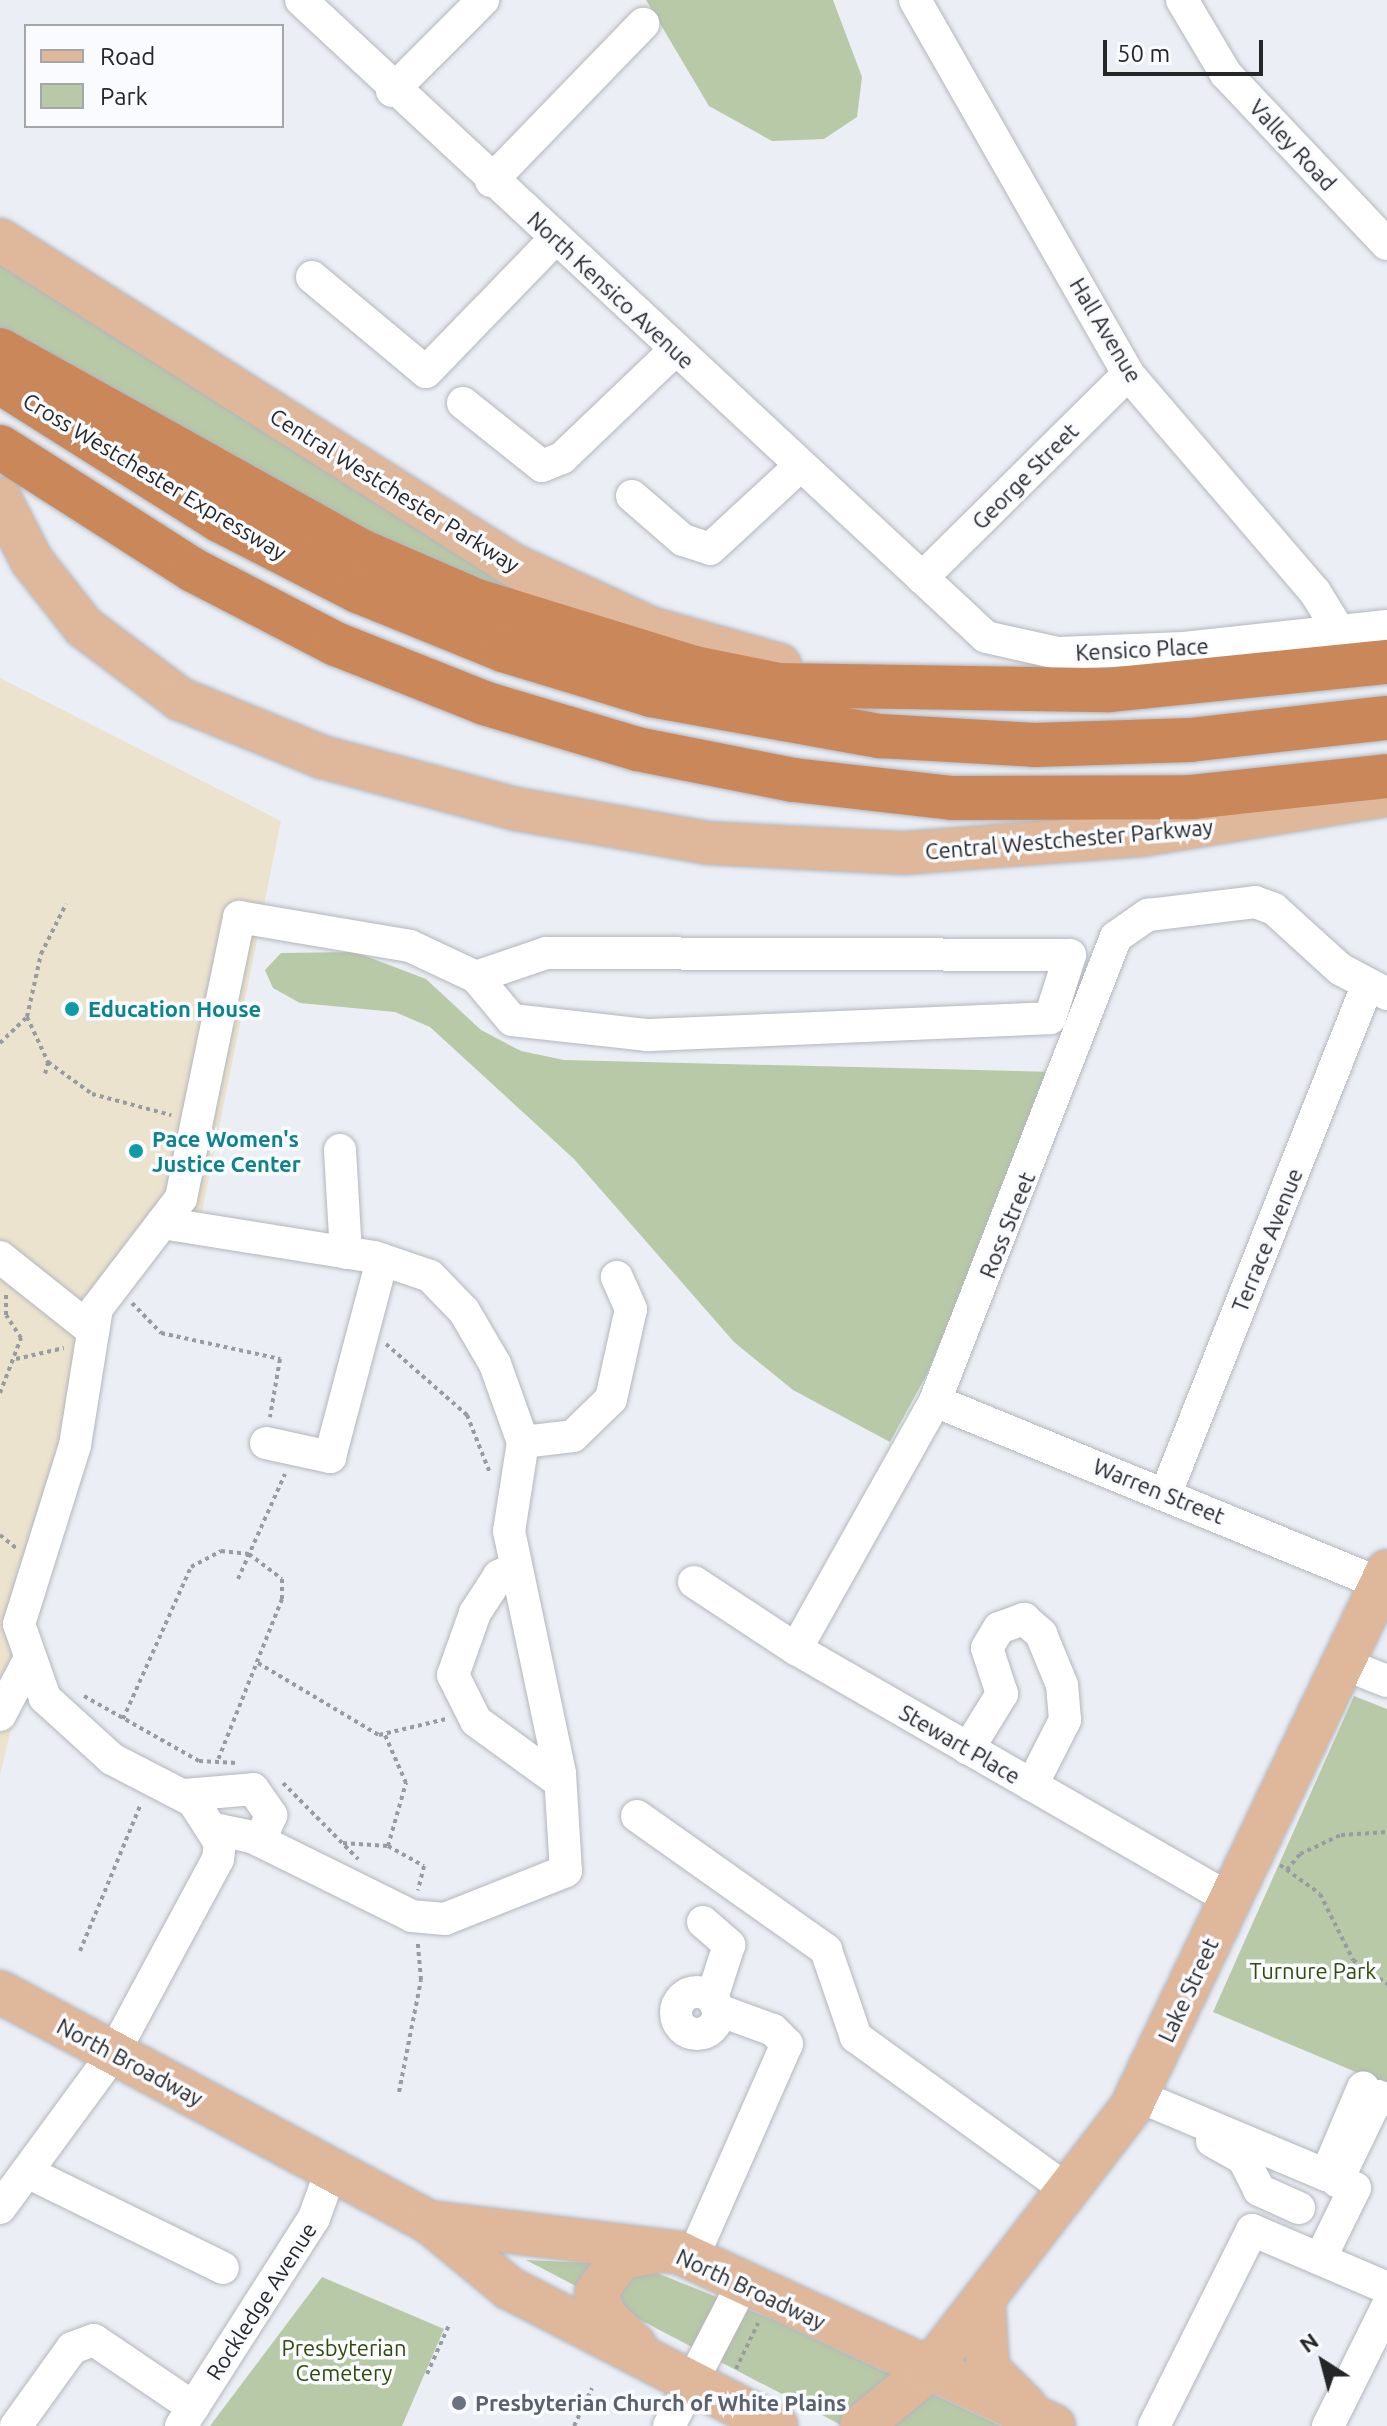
<!DOCTYPE html>
<html>
<head>
<meta charset="utf-8">
<style>
  body { margin:0 }
  #map { position:relative; width:1387px; height:2426px; overflow:hidden; background:#ebeef4; font-family:Ubuntu,sans-serif }
  div>[style] { position:absolute }
  [style*='--x'] { left:calc(var(--x)*1px); top:calc(var(--y)*1px); width:calc(var(--w)*1px); rotate:calc(var(--a)*1deg) }
  .education>* { inset:0; background:#ece3ce }
  .green>* { inset:0; background:#b8c9a7 }
  .path>* { height:4px; margin-top:-2px; transform-origin:0; background:repeating-linear-gradient(90deg,#989b9f 0 4px,transparent 0 8px) }
  .roads { filter:drop-shadow(0 0 2px #b3b6bc) drop-shadow(0 0 2px #b3b6bc) }
  .minor>* { height:32px; margin:-16px; padding:0 16px; transform-origin:16px; border-radius:16px; background:#fff }
  .minor>.ring { margin:-16px; padding:0; box-sizing:content-box; background:none; border:32px solid #fff; border-radius:50% }
  .major>* { height:42px; margin:-21px; padding:0 21px; transform-origin:21px; border-radius:21px; background:#dfb89c }
  .highway>* { height:44px; margin:-22px; padding:0 22px; transform-origin:22px; border-radius:22px; background:#ca885a }
  .dots>* { width:22px; height:22px; translate:-50% -50%; box-sizing:border-box; border:4px solid #f9fbff; border-radius:50% }
  span { translate:-50% -50%; white-space:nowrap; text-align:center; line-height:1.15; -webkit-text-stroke:7px #f9fbff; paint-order:stroke }
  .street-label { font-size:22px; color:#242628 }
  .culture-label { font-size:22px; color:#0d838f; font-weight:700 }
  .left { translate:0 -50%; text-align:left }
  .park-label { font-size:22px; color:#314909 }
  .worship-label { font-size:22px; color:#5b616d; font-weight:700 }
  .legend { position:absolute; left:24px; top:24px; width:260px; height:104px; box-sizing:border-box; background:#f9fbff; border:2px solid #a4a6a9; margin:0; padding:10px 14px; list-style:none; font-size:24px; color:#242628 }
  .legend li { display:flex; align-items:center; gap:16px; height:40px }
  .legend b { width:40px; border:2px solid #a4a6a9 }
  .north { position:absolute; left:1283px; top:2322px; width:80px; height:80px; -webkit-text-stroke:6px #f9fbff; paint-order:stroke; rotate:324deg; font-size:22px; font-weight:700; line-height:32px; text-align:center; color:#242628 }
  .north::after { content:''; display:block; margin:auto; width:28px; height:36px; background:#242628; clip-path:polygon(50% 0,100% 100%,50% 72%,0 100%) }
  .scale { position:absolute; left:1103px; top:40px; width:160px; height:36px; box-sizing:border-box; border:4px solid #242628; border-top:0; padding-left:10px; font-size:24px; line-height:28px; white-space:nowrap; color:#242628; -webkit-text-stroke:6px #f9fbff; paint-order:stroke }
</style>
</head>
<body>
<div id="map">
  <div class="education">
    <div style="clip-path:polygon(0 678px,281px 821px,195px 1246px,128px 1237px,0 1775px)"></div>
  </div>
  <div class="green">
    <div style="clip-path:polygon(646px 0,833px 0,862px 77px,857px 117px,824px 139px,772px 141px,709px 106px)"></div>
    <div style="clip-path:polygon(0 259px,466px 560px,597px 626px,430px 568px,0 329px)"></div>
    <div style="clip-path:polygon(355px 952px,426px 979px,481px 1030px,521px 1051px,564px 1060px,1054px 1072px,927px 1374px,890px 1442px,793px 1390px,734px 1342px,574px 1159px,430px 1027px,395px 1012px,300px 1003px,273px 988px,265px 970px,281px 953px)"></div>
    <div style="clip-path:polygon(1354px 1696px,1387px 1709px,1387px 2085px,1213px 2012px)"></div>
    <div style="clip-path:polygon(526px 2260px,637px 2265px,774px 2320px,1001px 2426px,843px 2426px)"></div>
    <div style="clip-path:polygon(322px 2277px,444px 2329px,402px 2426px,210px 2426px)"></div>
  </div>
  <div class="path">
    <div style="--x:27;--y:1017;--w:50;--a:65"></div>
    <div style="--x:48;--y:1062;--w:12;--a:104"></div>
    <div style="--x:0;--y:1043;--w:37;--a:-44"></div>
    <div style="--x:27;--y:1017;--w:65;--a:-77.5"></div>
    <div style="--x:41;--y:954;--w:56;--a:-63.4"></div>
    <div style="--x:48;--y:1062;--w:54;--a:36"></div>
    <div style="--x:92;--y:1094;--w:82;--a:14.9"></div>
    <div style="--x:132;--y:1303;--w:42;--a:46"></div>
    <div style="--x:161;--y:1333;--w:122;--a:12.3"></div>
    <div style="--x:280;--y:1359;--w:59;--a:99.8"></div>
    <div style="--x:386;--y:1344;--w:108;--a:41.2"></div>
    <div style="--x:467;--y:1415;--w:62;--a:68.4"></div>
    <div style="--x:16;--y:1359;--w:49;--a:-12.9"></div>
    <div style="--x:0;--y:1393;--w:59;--a:-69.1"></div>
    <div style="--x:21;--y:1338;--w:27;--a:-123"></div>
    <div style="--x:6;--y:1315;--w:20;--a:-90"></div>
    <div style="--x:0;--y:1535;--w:21;--a:39"></div>
    <div style="--x:238;--y:1579;--w:115;--a:-65.9"></div>
    <div style="--x:258;--y:1663;--w:141;--a:30.8"></div>
    <div style="--x:379;--y:1735;--w:69;--a:-13.4"></div>
    <div style="--x:84;--y:1696;--w:132;--a:29.5"></div>
    <div style="--x:199;--y:1761;--w:39;--a:3"></div>
    <div style="--x:123;--y:1719;--w:167;--a:-65.9"></div>
    <div style="--x:191;--y:1567;--w:34;--a:-28"></div>
    <div style="--x:221;--y:1551;--w:28;--a:6"></div>
    <div style="--x:249;--y:1554;--w:41;--a:37.1"></div>
    <div style="--x:282;--y:1579;--w:20;--a:90"></div>
    <div style="--x:282;--y:1599;--w:173;--a:111.7"></div>
    <div style="--x:283;--y:1783;--w:107;--a:45.4"></div>
    <div style="--x:343;--y:1843;--w:45;--a:3.8"></div>
    <div style="--x:388;--y:1846;--w:66;--a:-74.1"></div>
    <div style="--x:406;--y:1783;--w:55;--a:-113.7"></div>
    <div style="--x:388;--y:1846;--w:41;--a:29.1"></div>
    <div style="--x:424;--y:1866;--w:25;--a:104"></div>
    <div style="--x:1280;--y:1865;--w:49;--a:35.9"></div>
    <div style="--x:1320;--y:1894;--w:74;--a:63.4"></div>
    <div style="--x:1353;--y:1960;--w:42;--a:35.2"></div>
    <div style="--x:1287;--y:1870;--w:21;--a:-51"></div>
    <div style="--x:1300;--y:1854;--w:45;--a:-24.9"></div>
    <div style="--x:1341;--y:1835;--w:46;--a:-3.7"></div>
    <div style="--x:80;--y:1951;--w:159;--a:-67.5"></div>
    <div style="--x:399;--y:2092;--w:114;--a:-78.9"></div>
    <div style="--x:421;--y:1980;--w:38;--a:-95"></div>
    <div style="--x:736;--y:2369;--w:51;--a:-64.4"></div>
    <div style="--x:427;--y:2374;--w:54;--a:-65.8"></div>
    <div style="--x:574;--y:2426;--w:42;--a:-64.7"></div>
  </div>
  <div class="roads">
    <div class="minor">
      <div style="--x:301;--y:0;--w:935;--a:42.92"></div>
      <div style="--x:986;--y:637;--w:74;--a:12.5"></div>
      <div style="--x:1058;--y:653;--w:126;--a:-2.3"></div>
      <div style="--x:1184;--y:648;--w:204;--a:-6.2"></div>
      <div style="--x:915;--y:0;--w:430;--a:60.3"></div>
      <div style="--x:1128;--y:374;--w:287;--a:49.4"></div>
      <div style="--x:1315;--y:592;--w:46;--a:58.4"></div>
      <div style="--x:1182;--y:0;--w:86;--a:59.3"></div>
      <div style="--x:1226;--y:74;--w:234;--a:46.6"></div>
      <div style="--x:392;--y:91;--w:129;--a:-45"></div>
      <div style="--x:491;--y:181;--w:219;--a:-45.9"></div>
      <div style="--x:312;--y:277;--w:148;--a:39.8"></div>
      <div style="--x:426;--y:372;--w:187;--a:-45.9"></div>
      <div style="--x:463;--y:403;--w:101;--a:38.6"></div>
      <div style="--x:542;--y:466;--w:22;--a:-22"></div>
      <div style="--x:562;--y:458;--w:156;--a:-43.7"></div>
      <div style="--x:632;--y:496;--w:67;--a:40.8"></div>
      <div style="--x:683;--y:540;--w:28;--a:18"></div>
      <div style="--x:710;--y:549;--w:121;--a:-42.7"></div>
      <div style="--x:922;--y:578;--w:290;--a:-44.7"></div>
      <div style="--x:340;--y:1150;--w:103;--a:86.7"></div>
      <div style="--x:162;--y:1223;--w:215;--a:9.1"></div>
      <div style="--x:374;--y:1257;--w:59;--a:18.7"></div>
      <div style="--x:430;--y:1276;--w:49;--a:45.8"></div>
      <div style="--x:464;--y:1311;--w:61;--a:59.7"></div>
      <div style="--x:495;--y:1364;--w:83;--a:70.3"></div>
      <div style="--x:523;--y:1442;--w:90;--a:98.9"></div>
      <div style="--x:509;--y:1531;--w:248;--a:78.1"></div>
      <div style="--x:560;--y:1774;--w:97;--a:86.5"></div>
      <div style="--x:566;--y:1871;--w:130;--a:158.4"></div>
      <div style="--x:445;--y:1919;--w:33;--a:-175"></div>
      <div style="--x:412;--y:1916;--w:178;--a:-153.7"></div>
      <div style="--x:252;--y:1837;--w:40;--a:-168"></div>
      <div style="--x:0;--y:1257;--w:119;--a:38.5"></div>
      <div style="--x:935;--y:1401;--w:482;--a:22.3"></div>
      <div style="--x:523;--y:1442;--w:50;--a:-6.8"></div>
      <div style="--x:573;--y:1436;--w:53;--a:-44.2"></div>
      <div style="--x:611;--y:1399;--w:92;--a:-77.5"></div>
      <div style="--x:631;--y:1309;--w:35;--a:-114"></div>
      <div style="--x:266;--y:1443;--w:66;--a:12.3"></div>
      <div style="--x:330;--y:1457;--w:204;--a:-75.2"></div>
      <div style="--x:1166;--y:1493;--w:545;--a:-68.37"></div>
      <div style="--x:516;--y:1568;--w:19;--a:155"></div>
      <div style="--x:499;--y:1576;--w:44;--a:123"></div>
      <div style="--x:475;--y:1613;--w:66;--a:109.5"></div>
      <div style="--x:453;--y:1675;--w:51;--a:63.4"></div>
      <div style="--x:476;--y:1721;--w:104;--a:36"></div>
      <div style="--x:694;--y:1582;--w:122;--a:33.3"></div>
      <div style="--x:796;--y:1649;--w:501;--a:29.94"></div>
      <div style="--x:796;--y:1649;--w:284;--a:-60.7"></div>
      <div style="--x:935;--y:1401;--w:498;--a:-68.7"></div>
      <div style="--x:1116;--y:937;--w:39;--a:-35"></div>
      <div style="--x:1148;--y:915;--w:108;--a:-6.9"></div>
      <div style="--x:1255;--y:902;--w:20;--a:20"></div>
      <div style="--x:1274;--y:909;--w:89;--a:42.3"></div>
      <div style="--x:1340;--y:969;--w:53;--a:28"></div>
      <div style="--x:1344;--y:1664;--w:46;--a:21.6"></div>
      <div style="--x:0;--y:1715;--w:58;--a:-62.1"></div>
      <div style="--x:968;--y:1749;--w:65;--a:-58.3"></div>
      <div style="--x:1002;--y:1694;--w:48;--a:-108.1"></div>
      <div style="--x:987;--y:1648;--w:23;--a:-59"></div>
      <div style="--x:999;--y:1628;--w:27;--a:-20"></div>
      <div style="--x:1024;--y:1619;--w:23;--a:41"></div>
      <div style="--x:1041;--y:1634;--w:55;--a:67.6"></div>
      <div style="--x:1062;--y:1685;--w:35;--a:85"></div>
      <div style="--x:1065;--y:1720;--w:73;--a:116.9"></div>
      <div style="--x:185;--y:1795;--w:68;--a:-5"></div>
      <div style="--x:253;--y:1789;--w:32;--a:55"></div>
      <div style="--x:271;--y:1815;--w:28;--a:113"></div>
      <div style="--x:637;--y:1816;--w:232;--a:35.3"></div>
      <div style="--x:826;--y:1950;--w:92;--a:71"></div>
      <div style="--x:856;--y:2037;--w:264;--a:35.9"></div>
      <div style="--x:703;--y:1922;--w:35;--a:41"></div>
      <div style="--x:729;--y:1945;--w:56;--a:107.8"></div>
      <div class="ring" style="left:676px;top:1992px;width:10px;height:10px"></div>
      <div style="--x:1138;--y:2096;--w:204;--a:22.8"></div>
      <div style="--x:1326;--y:2175;--w:95;--a:-67"></div>
      <div style="--x:1212;--y:2141;--w:35;--a:29"></div>
      <div style="--x:1243;--y:2158;--w:36;--a:63"></div>
      <div style="--x:1259;--y:2190;--w:44;--a:24.2"></div>
      <div style="--x:27;--y:2172;--w:218;--a:26.1"></div>
      <div style="--x:0;--y:2208;--w:191;--a:-53.7"></div>
      <div style="--x:113;--y:2054;--w:221;--a:-61.7"></div>
      <div style="--x:218;--y:1859;--w:16;--a:-83"></div>
      <div style="--x:220;--y:1843;--w:50;--a:-122.7"></div>
      <div style="--x:193;--y:1801;--w:91;--a:-152.6"></div>
      <div style="--x:112;--y:1759;--w:91;--a:-137.7"></div>
      <div style="--x:45;--y:1698;--w:78;--a:-109.4"></div>
      <div style="--x:19;--y:1624;--w:188;--a:-72.6"></div>
      <div style="--x:75;--y:1445;--w:139;--a:-80.9"></div>
      <div style="--x:97;--y:1308;--w:138;--a:-52.6"></div>
      <div style="--x:181;--y:1198;--w:287;--a:-78.3"></div>
      <div style="--x:239;--y:917;--w:173;--a:9.6"></div>
      <div style="--x:410;--y:946;--w:73;--a:25.2"></div>
      <div style="--x:476;--y:977;--w:56;--a:50.1"></div>
      <div style="--x:512;--y:1020;--w:137;--a:6.3"></div>
      <div style="--x:648;--y:1035;--w:402;--a:-2.4"></div>
      <div style="--x:1050;--y:1018;--w:66;--a:-72.4"></div>
      <div style="--x:1070;--y:955;--w:524;--a:-179.78"></div>
      <div style="--x:546;--y:953;--w:74;--a:161.1"></div>
      <div style="--x:692;--y:2259;--w:235;--a:-66.2"></div>
      <div style="--x:787;--y:2044;--w:20;--a:-135"></div>
      <div style="--x:773;--y:2030;--w:59;--a:-160"></div>
      <div style="--x:1320;--y:2259;--w:79;--a:-63.8"></div>
      <div style="--x:1355;--y:2188;--w:19;--a:-159"></div>
      <div style="--x:1337;--y:2181;--w:94;--a:-64.2"></div>
      <div style="--x:1378;--y:2096;--w:10;--a:24"></div>
      <div style="--x:16;--y:2426;--w:96;--a:-54.3"></div>
      <div style="--x:72;--y:2348;--w:23;--a:-20"></div>
      <div style="--x:94;--y:2340;--w:120;--a:34.1"></div>
      <div style="--x:181;--y:2426;--w:247;--a:-57.4"></div>
      <div style="--x:314;--y:2218;--w:50;--a:-70.1"></div>
      <div style="--x:669;--y:2426;--w:161;--a:-62.6"></div>
      <div style="--x:1154;--y:2426;--w:219;--a:-63.4"></div>
      <div style="--x:1252;--y:2230;--w:147;--a:23.2"></div>
      <div style="--x:1328;--y:2426;--w:133;--a:-63.6"></div>
    </div>
    <div class="major">
      <div style="--x:0;--y:240;--w:605;--a:32.38"></div>
      <div style="--x:511;--y:564;--w:153;--a:24.7"></div>
      <div style="--x:650;--y:628;--w:135;--a:15.9"></div>
      <div style="--x:0;--y:499;--w:70;--a:62.7"></div>
      <div style="--x:32;--y:561;--w:84;--a:51.8"></div>
      <div style="--x:84;--y:627;--w:120;--a:36.9"></div>
      <div style="--x:180;--y:699;--w:153;--a:22.2"></div>
      <div style="--x:322;--y:757;--w:201;--a:15"></div>
      <div style="--x:516;--y:809;--w:195;--a:10"></div>
      <div style="--x:708;--y:843;--w:196;--a:2.9"></div>
      <div style="--x:904;--y:853;--w:239;--a:-4.3"></div>
      <div style="--x:1142;--y:835;--w:248;--a:-9.3"></div>
      <div style="--x:0;--y:1992;--w:487;--a:28.2"></div>
      <div style="--x:429;--y:2222;--w:104;--a:39.5"></div>
      <div style="--x:509;--y:2288;--w:301;--a:27.3"></div>
      <div style="--x:429;--y:2222;--w:253;--a:7"></div>
      <div style="--x:680;--y:2253;--w:412;--a:24.8"></div>
      <div style="--x:984;--y:2303;--w:66;--a:86.5"></div>
      <div style="--x:988;--y:2369;--w:54;--a:45"></div>
      <div style="--x:635;--y:2345;--w:40;--a:-136"></div>
      <div style="--x:606;--y:2317;--w:26;--a:-113"></div>
      <div style="--x:596;--y:2293;--w:43;--a:-54.5"></div>
      <div style="--x:621;--y:2258;--w:39;--a:-10"></div>
      <div style="--x:861;--y:2426;--w:87;--a:-39.4"></div>
      <div style="--x:928;--y:2371;--w:333;--a:-52.4"></div>
      <div style="--x:1131;--y:2107;--w:594;--a:-64.47"></div>
    </div>
    <div class="highway">
      <div style="--x:0;--y:350;--w:413;--a:29.1"></div>
      <div style="--x:361;--y:551;--w:123;--a:23.4"></div>
      <div style="--x:474;--y:600;--w:231;--a:17.1"></div>
      <div style="--x:695;--y:668;--w:86;--a:11.4"></div>
      <div style="--x:779;--y:685;--w:330;--a:0.9"></div>
      <div style="--x:1109;--y:690;--w:279;--a:-5.8"></div>
      <div style="--x:0;--y:382;--w:261;--a:32.2"></div>
      <div style="--x:221;--y:521;--w:156;--a:27.1"></div>
      <div style="--x:360;--y:592;--w:154;--a:22.1"></div>
      <div style="--x:503;--y:650;--w:155;--a:16.9"></div>
      <div style="--x:651;--y:695;--w:233;--a:10.2"></div>
      <div style="--x:880;--y:736;--w:154;--a:3.3"></div>
      <div style="--x:1034;--y:745;--w:156;--a:-1.8"></div>
      <div style="--x:1190;--y:740;--w:198;--a:-6.4"></div>
      <div style="--x:0;--y:447;--w:229;--a:32.5"></div>
      <div style="--x:193;--y:570;--w:161;--a:27.4"></div>
      <div style="--x:336;--y:644;--w:159;--a:21.7"></div>
      <div style="--x:484;--y:703;--w:160;--a:16.7"></div>
      <div style="--x:637;--y:749;--w:160;--a:11.2"></div>
      <div style="--x:794;--y:780;--w:159;--a:6.5"></div>
      <div style="--x:952;--y:798;--w:240;--a:-0.2"></div>
      <div style="--x:1192;--y:797;--w:196;--a:-6.1"></div>
    </div>
  </div>
  <div class="dots">
    <div style="left:72px;top:1009px;background:#0f9aa8"></div>
    <div style="left:136px;top:1151px;background:#0f9aa8"></div>
    <div style="left:459px;top:2403px;background:#6b7280"></div>
  </div>
  <div class="street-label">
    <span style="left:1293px;top:145px;rotate:47deg">Valley Road</span>
    <span style="left:611px;top:290px;rotate:43deg">North Kensico Avenue</span>
    <span style="left:1106px;top:330px;rotate:59deg">Hall Avenue</span>
    <span style="left:155px;top:476px;rotate:31deg">Cross Westchester Expressway</span>
    <span style="left:1025px;top:476px;rotate:-45deg">George Street</span>
    <span style="left:395px;top:490px;rotate:32deg">Central Westchester Parkway</span>
    <span style="left:1142px;top:649px;rotate:-3deg">Kensico Place</span>
    <span style="left:1069px;top:839px;rotate:-5deg">Central Westchester Parkway</span>
    <span style="left:1007px;top:1225px;rotate:-68deg">Ross Street</span>
    <span style="left:1267px;top:1240px;rotate:-68deg">Terrace Avenue</span>
    <span style="left:1159px;top:1491px;rotate:22deg">Warren Street</span>
    <span style="left:960px;top:1744px;rotate:30deg">Stewart Place</span>
    <span style="left:1188px;top:1990px;rotate:-65deg">Lake Street</span>
    <span style="left:130px;top:2062px;rotate:28deg">North Broadway</span>
    <span style="left:751px;top:2289px;rotate:25deg">North Broadway</span>
    <span style="left:261px;top:2301px;rotate:-57deg">Rockledge Avenue</span>
  </div>
  <div class="culture-label">
    <span class="left" style="left:88px;top:1009px">Education House</span>
    <span class="left" style="left:152px;top:1151px">Pace Women's<br>Justice Center</span>
  </div>
  <div class="park-label">
    <span style="left:1313px;top:1971px">Turnure Park</span>
    <span style="left:344px;top:2360px">Presbyterian<br>Cemetery</span>
  </div>
  <div class="worship-label">
    <span class="left" style="left:475px;top:2403px">Presbyterian Church of White Plains</span>
  </div>
  <ul class="legend">
  <li><b style="height:10px;background:#dfb89c"></b>Road</li>
  <li><b style="height:22px;background:#b8c9a7"></b>Park</li>
  </ul>
  <div class="north">N</div>
  <div class="scale">50 m</div>
</div>
</body>
</html>
